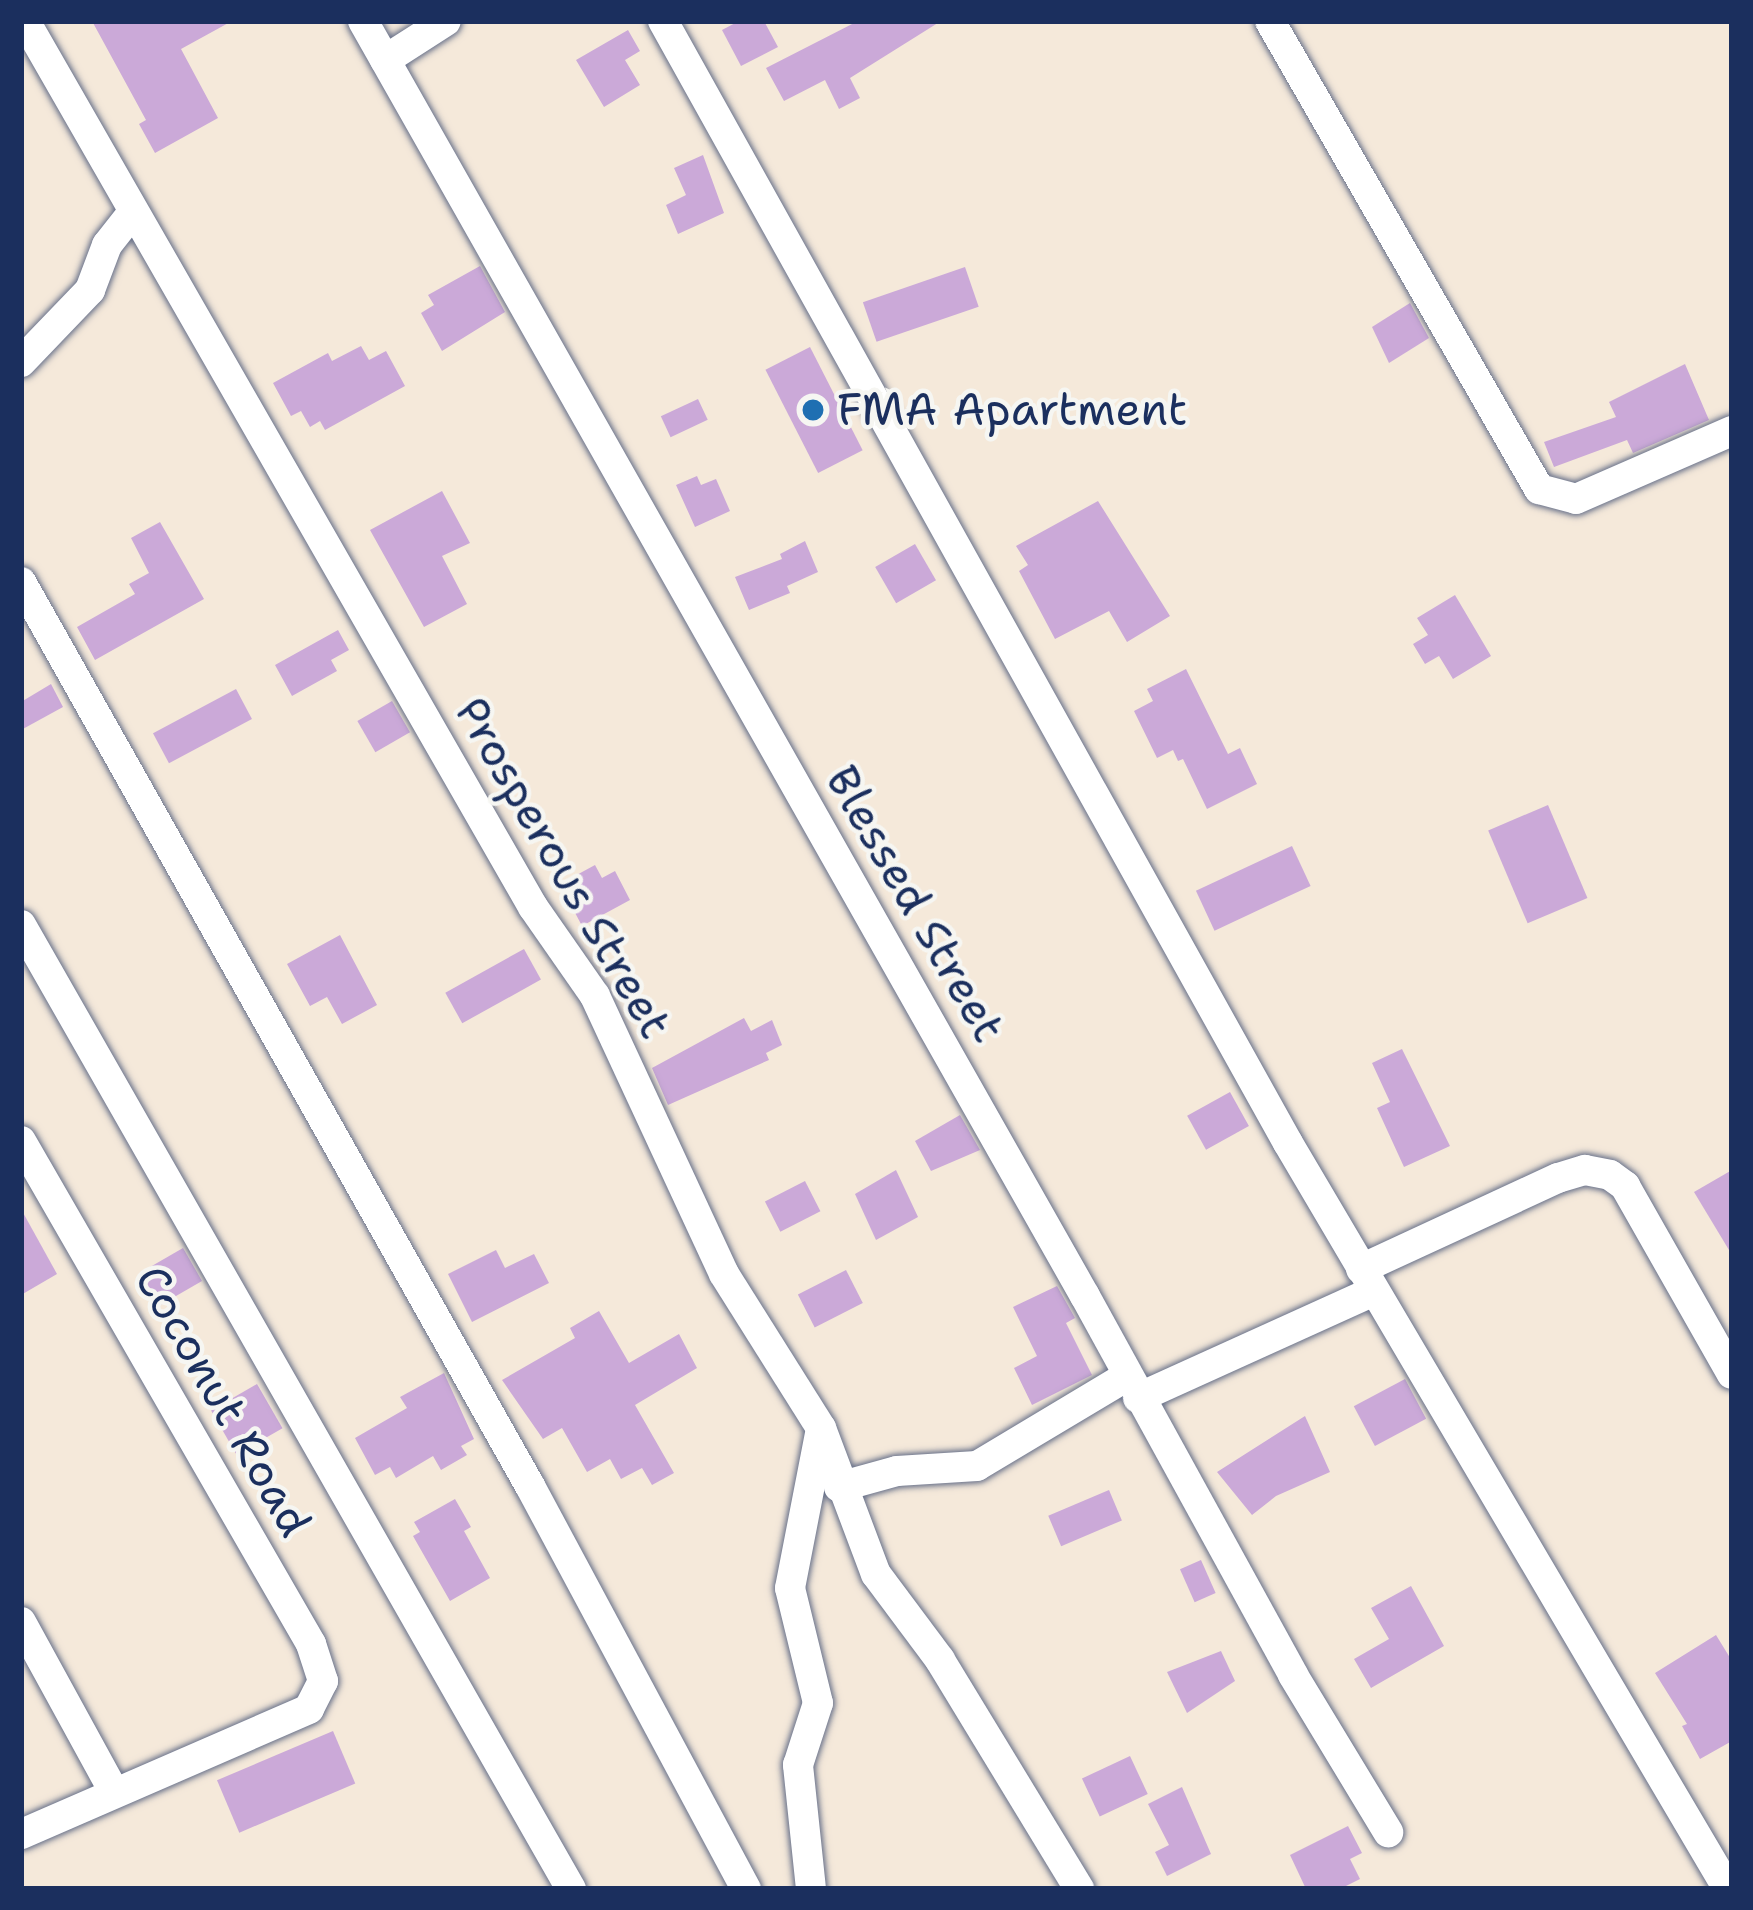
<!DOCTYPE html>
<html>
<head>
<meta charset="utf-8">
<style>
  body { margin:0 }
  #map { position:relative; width:1753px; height:1910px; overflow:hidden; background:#f5e9da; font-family:"Shantell Sans",sans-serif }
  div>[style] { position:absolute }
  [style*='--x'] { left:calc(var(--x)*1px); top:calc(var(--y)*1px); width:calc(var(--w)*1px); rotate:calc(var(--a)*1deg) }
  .building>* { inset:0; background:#cba9d8; transform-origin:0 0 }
  .roads { filter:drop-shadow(0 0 3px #677089) drop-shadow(0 0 3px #677089) }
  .minor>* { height:30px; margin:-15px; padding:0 15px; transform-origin:15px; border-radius:15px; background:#fff }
  .dots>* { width:33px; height:33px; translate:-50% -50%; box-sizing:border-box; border:6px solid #f6f6f2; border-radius:50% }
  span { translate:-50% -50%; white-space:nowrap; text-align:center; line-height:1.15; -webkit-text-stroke:9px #f6f6f2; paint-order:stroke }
  .poi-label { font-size:45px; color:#1b2f5e }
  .left { translate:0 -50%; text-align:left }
  .street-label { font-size:45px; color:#1b2f5e }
  .frame { position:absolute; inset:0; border:24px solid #1b2f5e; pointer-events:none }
</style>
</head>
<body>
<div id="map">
  <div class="building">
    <div style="clip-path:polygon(92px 21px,232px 21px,181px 49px,218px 118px,155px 153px,139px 124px,146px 120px)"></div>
    <div style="clip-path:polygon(739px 21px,764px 21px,778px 47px,741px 66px,722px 30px)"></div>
    <div style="clip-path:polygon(858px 21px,941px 21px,850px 78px,860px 98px,839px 109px,825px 80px,784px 101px,766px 68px)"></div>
    <div style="clip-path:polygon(628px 30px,640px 51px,625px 60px,640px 85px,604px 107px,576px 60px)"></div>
    <div style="clip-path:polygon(703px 155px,724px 213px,678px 234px,666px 205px,686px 195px,674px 168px)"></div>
    <div style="clip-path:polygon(480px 266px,505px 312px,442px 351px,421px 313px,434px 305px,428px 295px)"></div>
    <div style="left:965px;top:267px;width:42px;height:108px;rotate:71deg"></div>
    <div style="clip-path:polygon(1410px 303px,1429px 338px,1389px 363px,1372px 327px)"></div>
    <div style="clip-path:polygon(361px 346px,369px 360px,386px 351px,405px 386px,325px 430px,320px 421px,310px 427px,301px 411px,291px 416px,273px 383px,328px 353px,332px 361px)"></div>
    <div style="left:810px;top:347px;width:116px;height:50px;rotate:63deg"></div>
    <div style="clip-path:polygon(1685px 364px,1709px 420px,1633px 453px,1627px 440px,1554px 467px,1544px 442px,1616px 417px,1609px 402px)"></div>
    <div style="left:698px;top:399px;width:23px;height:41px;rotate:65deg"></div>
    <div style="clip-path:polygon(697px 476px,701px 485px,716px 479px,730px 511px,695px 527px,676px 485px)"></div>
    <div style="clip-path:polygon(442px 491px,470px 543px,442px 556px,467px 604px,424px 627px,370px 530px)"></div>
    <div style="clip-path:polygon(1098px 501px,1170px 616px,1127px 642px,1109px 611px,1055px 639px,1019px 571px,1028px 565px,1016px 546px)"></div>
    <div style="clip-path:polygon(160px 522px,204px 599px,95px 660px,77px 627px,135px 594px,129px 584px,149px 573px,131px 538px)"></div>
    <div style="clip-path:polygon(805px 541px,818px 572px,787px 586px,790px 593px,749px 610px,735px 577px,782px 559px,780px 554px)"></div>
    <div style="left:915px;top:544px;width:42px;height:46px;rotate:60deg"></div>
    <div style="clip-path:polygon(1455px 595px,1491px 656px,1453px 679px,1439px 656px,1425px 664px,1413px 644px,1428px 635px,1417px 618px)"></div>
    <div style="clip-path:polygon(338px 630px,349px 650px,331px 660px,337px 671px,292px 696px,275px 665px)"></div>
    <div style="clip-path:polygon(1186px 669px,1228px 754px,1240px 748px,1257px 784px,1207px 809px,1183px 759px,1178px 761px,1173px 750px,1157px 758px,1134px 711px,1153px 701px,1147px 689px)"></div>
    <div style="clip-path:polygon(51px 684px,63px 707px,21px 730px,21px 702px)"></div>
    <div style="left:236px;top:689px;width:34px;height:94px;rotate:62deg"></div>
    <div style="left:392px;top:701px;width:36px;height:40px;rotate:60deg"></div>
    <div style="left:1548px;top:805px;width:101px;height:65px;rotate:67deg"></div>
    <div style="left:1292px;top:846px;width:44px;height:106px;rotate:65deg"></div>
    <div style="clip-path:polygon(595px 865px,602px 878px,615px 871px,630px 900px,582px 926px,560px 884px)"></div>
    <div style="clip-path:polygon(340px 935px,377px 1005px,342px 1024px,327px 997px,310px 1006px,287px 964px)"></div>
    <div style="left:524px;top:949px;width:35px;height:90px;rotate:61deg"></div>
    <div style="clip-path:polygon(744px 1018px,751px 1031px,772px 1020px,782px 1045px,766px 1053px,769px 1060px,668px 1105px,652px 1068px)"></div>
    <div style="clip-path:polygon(1402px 1049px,1450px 1146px,1404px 1167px,1377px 1108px,1390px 1102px,1372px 1063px)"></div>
    <div style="left:1230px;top:1092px;width:39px;height:49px;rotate:61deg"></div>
    <div style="clip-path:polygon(960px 1115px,980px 1150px,931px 1171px,915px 1141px)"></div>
    <div style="clip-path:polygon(896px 1170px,918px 1217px,876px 1240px,855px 1194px)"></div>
    <div style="clip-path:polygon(1732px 1170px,1732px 1255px,1694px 1192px)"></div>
    <div style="left:805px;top:1181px;width:34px;height:45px;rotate:63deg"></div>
    <div style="clip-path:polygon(21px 1209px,57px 1274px,21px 1295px)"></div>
    <div style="left:183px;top:1248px;width:38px;height:50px;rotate:60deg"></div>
    <div style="clip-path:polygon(496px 1250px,505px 1268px,534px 1254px,549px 1283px,472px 1322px,448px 1274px)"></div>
    <div style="left:846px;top:1270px;width:37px;height:54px;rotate:63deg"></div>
    <div style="clip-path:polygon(1057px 1286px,1075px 1318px,1066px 1323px,1092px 1375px,1032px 1405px,1014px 1368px,1037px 1356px,1013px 1307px)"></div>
    <div style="clip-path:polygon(599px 1311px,629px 1363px,679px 1334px,697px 1368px,635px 1405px,674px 1473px,652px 1485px,642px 1468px,621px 1479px,610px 1459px,587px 1472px,562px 1428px,543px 1439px,502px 1380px,575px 1338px,570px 1328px)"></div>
    <div style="clip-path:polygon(444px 1373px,474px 1439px,461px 1446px,467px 1455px,441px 1470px,433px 1456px,396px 1478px,390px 1467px,375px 1475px,355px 1438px,407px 1408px,400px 1397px)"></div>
    <div style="left:1405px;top:1379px;width:45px;height:58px;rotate:62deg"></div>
    <div style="left:257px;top:1384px;width:51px;height:53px;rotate:60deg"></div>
    <div style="clip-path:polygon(1305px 1416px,1330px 1472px,1276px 1496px,1252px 1515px,1217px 1472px)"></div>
    <div style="left:1109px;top:1490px;width:33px;height:66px;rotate:67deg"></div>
    <div style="clip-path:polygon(455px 1499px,471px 1527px,464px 1531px,490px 1578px,450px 1601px,413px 1536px,420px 1532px,414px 1522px)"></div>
    <div style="left:1201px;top:1560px;width:36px;height:23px;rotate:66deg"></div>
    <div style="clip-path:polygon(1411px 1586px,1444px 1646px,1371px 1688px,1354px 1659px,1389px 1639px,1371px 1608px)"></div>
    <div style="clip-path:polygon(1716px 1635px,1732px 1661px,1732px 1741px,1700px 1759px,1682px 1726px,1687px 1724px,1655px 1673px)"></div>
    <div style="clip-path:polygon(1221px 1651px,1235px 1681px,1187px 1713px,1167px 1672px)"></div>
    <div style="left:333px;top:1731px;width:57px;height:126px;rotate:67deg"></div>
    <div style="left:1130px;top:1756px;width:42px;height:53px;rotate:65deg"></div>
    <div style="clip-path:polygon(1182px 1787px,1211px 1854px,1167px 1876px,1155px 1852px,1169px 1845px,1148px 1804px)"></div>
    <div style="clip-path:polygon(1348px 1826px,1362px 1853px,1350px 1859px,1360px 1879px,1340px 1889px,1306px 1889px,1290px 1855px)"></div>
  </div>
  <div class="roads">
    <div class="minor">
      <div style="--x:25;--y:21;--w:1021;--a:60.17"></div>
      <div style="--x:533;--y:907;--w:108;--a:55.1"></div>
      <div style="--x:595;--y:996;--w:306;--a:65.1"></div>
      <div style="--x:724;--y:1274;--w:182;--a:57.8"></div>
      <div style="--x:821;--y:1428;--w:156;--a:69.4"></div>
      <div style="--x:876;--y:1574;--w:107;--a:53.3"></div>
      <div style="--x:940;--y:1660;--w:268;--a:58.7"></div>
      <div style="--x:363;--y:21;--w:1465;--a:60.48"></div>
      <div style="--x:1085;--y:1296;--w:432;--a:61.2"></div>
      <div style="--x:1293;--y:1675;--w:184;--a:58.8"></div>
      <div style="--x:663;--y:21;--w:1284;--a:60.88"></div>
      <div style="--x:1288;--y:1143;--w:866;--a:59.47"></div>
      <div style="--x:1270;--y:21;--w:540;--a:60.11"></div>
      <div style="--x:1539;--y:489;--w:38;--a:15"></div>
      <div style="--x:1576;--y:499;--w:170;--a:-23.6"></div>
      <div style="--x:385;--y:60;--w:72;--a:-32.6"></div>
      <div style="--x:21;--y:362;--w:100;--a:-46.2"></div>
      <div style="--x:90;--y:290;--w:48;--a:-69.3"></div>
      <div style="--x:107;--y:245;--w:42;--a:-51.8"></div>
      <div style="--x:21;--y:582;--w:1037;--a:60.62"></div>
      <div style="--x:530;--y:1486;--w:457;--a:61.8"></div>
      <div style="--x:21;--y:925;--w:1110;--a:60.29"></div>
      <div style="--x:21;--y:1141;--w:581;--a:60.03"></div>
      <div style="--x:311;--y:1644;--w:39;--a:72"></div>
      <div style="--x:323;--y:1681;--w:31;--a:117"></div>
      <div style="--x:309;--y:1709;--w:314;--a:156.5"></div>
      <div style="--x:1361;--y:1269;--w:217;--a:-24.8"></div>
      <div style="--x:1558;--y:1178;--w:28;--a:-17"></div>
      <div style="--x:1585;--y:1170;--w:25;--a:11"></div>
      <div style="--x:1610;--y:1175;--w:19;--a:36"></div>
      <div style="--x:1625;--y:1186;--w:216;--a:60.4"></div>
      <div style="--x:1138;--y:1398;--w:259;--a:-24.4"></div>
      <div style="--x:839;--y:1487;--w:60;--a:-15.4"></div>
      <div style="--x:897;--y:1471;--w:80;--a:-3.6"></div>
      <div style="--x:977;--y:1466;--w:174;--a:-30.9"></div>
      <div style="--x:21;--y:1622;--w:192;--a:61.3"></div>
      <div style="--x:811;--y:1889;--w:125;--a:-96"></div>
      <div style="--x:798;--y:1765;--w:65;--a:-72.1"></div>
      <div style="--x:818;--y:1703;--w:118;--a:-103.7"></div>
      <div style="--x:790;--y:1588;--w:157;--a:-79"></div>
    </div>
  </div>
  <div class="dots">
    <div style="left:813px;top:410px;background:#1f6fb2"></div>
  </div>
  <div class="poi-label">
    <span class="left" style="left:837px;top:410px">FMA Apartment</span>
  </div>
  <div class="street-label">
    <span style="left:563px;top:868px;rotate:60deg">Prosperous Street</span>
    <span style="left:915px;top:904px;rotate:60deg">Blessed Street</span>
    <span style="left:223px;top:1401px;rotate:60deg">Coconut Road</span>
  </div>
  <div class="frame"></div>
</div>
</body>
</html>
